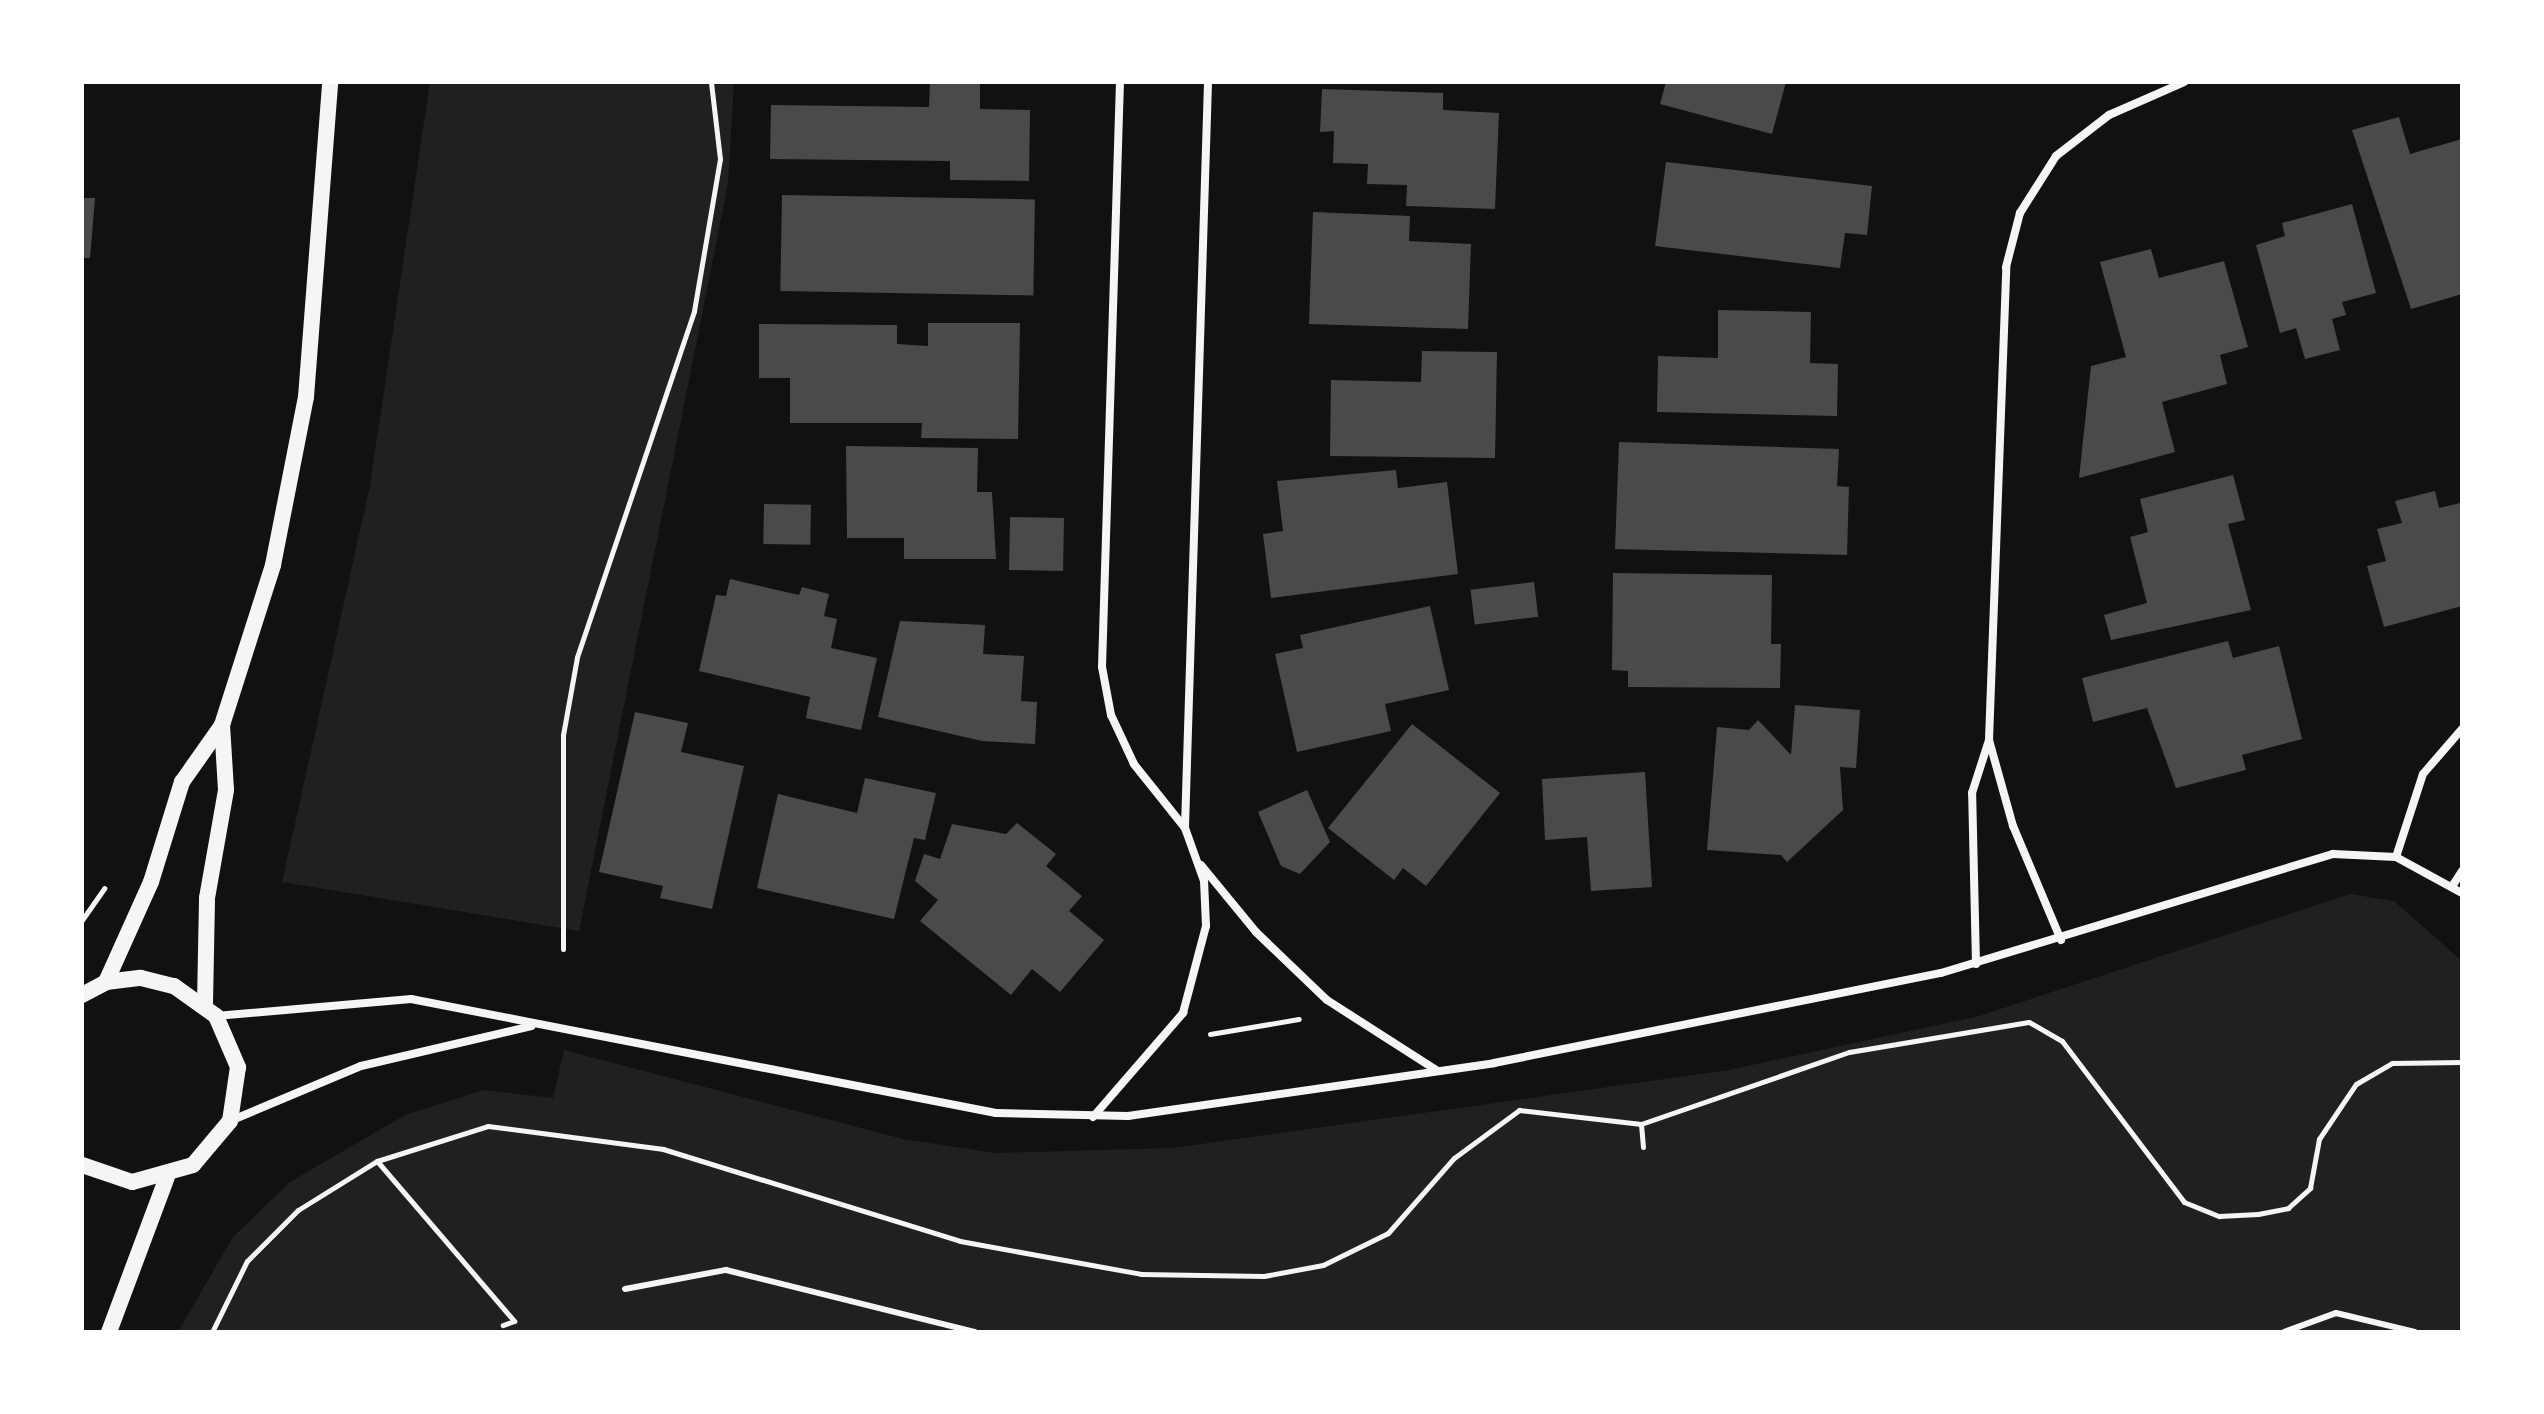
<!DOCTYPE html>
<html>
<head>
<meta charset="utf-8">
<style>
  body { margin:0 }
  #map { position:relative; width:2544px; height:1414px; overflow:hidden; background:#111; font-family:"Playfair Display",serif }
  div>[style] { position:absolute }
  [style*='--x'] { left:calc(var(--x)*1px); top:calc(var(--y)*1px); width:calc(var(--w)*1px); rotate:calc(var(--a)*1deg) }
  .green>* { inset:0; background:#202020 }
  .building>* { inset:0; background:#4a4a4a; transform-origin:0 0 }
  .path>* { height:5px; margin:-2.5px; padding:0 2.5px; transform-origin:2.5px; border-radius:2.5px; background:#f5f5f5 }
  .service>* { height:6px; margin:-3px; padding:0 3px; transform-origin:3px; border-radius:3px; background:#f5f5f5 }
  .minor>* { height:8px; margin:-4px; padding:0 4px; transform-origin:4px; border-radius:4px; background:#f5f5f5 }
  .secondary>* { height:16px; margin:-8px; padding:0 8px; transform-origin:8px; border-radius:8px; background:#f5f5f5 }
  span { translate:-50% -50%; white-space:nowrap; text-align:center; line-height:1.15; -webkit-text-stroke:6px #fff; paint-order:stroke }
  .frame { position:absolute; inset:0; border:84px solid #fff; pointer-events:none }
</style>
</head>
<body>
<div id="map">
  <div class="green">
    <div style="clip-path:polygon(430px 82px,734px 82px,728px 184px,579px 931px,282px 882px,370px 485px)"></div>
    <div style="clip-path:polygon(2350px 894px,2394px 901px,2462px 961px,2462px 1332px,178px 1332px,233px 1237px,290px 1182px,405px 1115px,484px 1090px,553px 1098px,564px 1050px,903px 1139px,995px 1153px,1173px 1148px,1729px 1070px,1979px 1016px)"></div>
  </div>
  <div class="building">
    <div style="clip-path:polygon(930px 82px,980px 82px,980px 109px,1030px 110px,1029px 181px,950px 180px,950px 161px,770px 159px,771px 105px,929px 107px)"></div>
    <div style="clip-path:polygon(1666px 82px,1786px 82px,1772px 134px,1660px 104px)"></div>
    <div style="clip-path:polygon(1322px 89px,1443px 93px,1443px 110px,1499px 113px,1495px 209px,1406px 206px,1407px 185px,1367px 184px,1368px 164px,1333px 163px,1334px 131px,1320px 132px)"></div>
    <div style="clip-path:polygon(2399px 117px,2410px 154px,2462px 139px,2462px 294px,2411px 309px,2352px 130px)"></div>
    <div style="clip-path:polygon(1666px 162px,1872px 186px,1867px 235px,1845px 233px,1840px 268px,1655px 246px)"></div>
    <div style="left:782px;top:195px;width:253px;height:96px;rotate:1deg"></div>
    <div style="clip-path:polygon(82px 198px,95px 198px,90px 258px,82px 258px)"></div>
    <div style="clip-path:polygon(2352px 204px,2376px 293px,2342px 302px,2346px 315px,2332px 319px,2340px 350px,2305px 359px,2296px 328px,2280px 333px,2256px 245px,2285px 236px,2282px 223px)"></div>
    <div style="clip-path:polygon(1313px 212px,1410px 216px,1409px 241px,1471px 244px,1468px 329px,1309px 324px)"></div>
    <div style="clip-path:polygon(2151px 249px,2159px 278px,2224px 261px,2248px 347px,2220px 355px,2227px 384px,2162px 402px,2175px 452px,2079px 478px,2091px 366px,2126px 357px,2100px 262px)"></div>
    <div style="clip-path:polygon(1718px 310px,1811px 312px,1810px 363px,1838px 364px,1837px 416px,1657px 412px,1658px 356px,1718px 358px)"></div>
    <div style="clip-path:polygon(928px 323px,1020px 323px,1018px 439px,921px 438px,922px 423px,790px 423px,790px 378px,759px 378px,759px 324px,897px 325px,897px 344px,928px 346px)"></div>
    <div style="clip-path:polygon(1422px 351px,1497px 352px,1495px 458px,1330px 456px,1331px 380px,1421px 382px)"></div>
    <div style="clip-path:polygon(1619px 442px,1839px 449px,1837px 486px,1849px 487px,1847px 555px,1615px 549px)"></div>
    <div style="clip-path:polygon(846px 446px,978px 448px,977px 492px,992px 492px,996px 559px,904px 559px,904px 538px,847px 538px)"></div>
    <div style="clip-path:polygon(1396px 470px,1398px 488px,1447px 482px,1458px 574px,1271px 598px,1263px 534px,1283px 531px,1277px 481px)"></div>
    <div style="clip-path:polygon(2233px 475px,2245px 520px,2228px 524px,2251px 610px,2111px 640px,2104px 615px,2147px 603px,2130px 537px,2148px 532px,2140px 499px)"></div>
    <div style="clip-path:polygon(2435px 491px,2439px 508px,2460px 503px,2462px 509px,2462px 606px,2384px 627px,2367px 566px,2386px 561px,2377px 529px,2402px 523px,2395px 501px)"></div>
    <div style="left:764px;top:504px;width:47px;height:40px;rotate:1deg"></div>
    <div style="left:1010px;top:517px;width:54px;height:53px;rotate:1deg"></div>
    <div style="clip-path:polygon(1613px 573px,1772px 575px,1771px 644px,1781px 644px,1780px 688px,1628px 687px,1628px 671px,1612px 670px)"></div>
    <div style="clip-path:polygon(730px 579px,799px 595px,802px 587px,829px 594px,824px 616px,837px 619px,831px 648px,877px 658px,861px 730px,806px 718px,810px 697px,699px 671px,716px 595px,726px 596px)"></div>
    <div style="left:1534px;top:582px;width:35px;height:64px;rotate:83deg"></div>
    <div style="clip-path:polygon(1430px 606px,1449px 690px,1385px 704px,1391px 731px,1297px 752px,1275px 654px,1303px 648px,1300px 635px)"></div>
    <div style="clip-path:polygon(900px 621px,985px 625px,983px 654px,1024px 656px,1021px 701px,1037px 702px,1035px 744px,982px 741px,878px 717px)"></div>
    <div style="clip-path:polygon(2228px 641px,2233px 658px,2279px 646px,2302px 739px,2242px 755px,2246px 770px,2176px 788px,2147px 708px,2093px 722px,2082px 678px)"></div>
    <div style="clip-path:polygon(1795px 705px,1860px 710px,1856px 768px,1840px 767px,1843px 810px,1787px 862px,1781px 855px,1707px 850px,1717px 727px,1749px 730px,1758px 720px,1791px 755px)"></div>
    <div style="clip-path:polygon(635px 712px,688px 723px,681px 752px,744px 766px,712px 909px,660px 898px,663px 886px,599px 872px)"></div>
    <div style="clip-path:polygon(1412px 724px,1500px 793px,1426px 886px,1403px 868px,1394px 880px,1328px 828px)"></div>
    <div style="clip-path:polygon(1645px 772px,1652px 887px,1591px 891px,1587px 837px,1545px 840px,1542px 779px)"></div>
    <div style="clip-path:polygon(865px 778px,936px 793px,925px 840px,914px 838px,894px 919px,757px 888px,778px 794px,857px 813px)"></div>
    <div style="clip-path:polygon(1307px 790px,1330px 842px,1300px 874px,1281px 866px,1258px 812px)"></div>
    <div style="clip-path:polygon(1017px 823px,1056px 854px,1046px 866px,1082px 896px,1069px 911px,1104px 940px,1060px 992px,1032px 969px,1011px 995px,920px 921px,938px 900px,915px 881px,924px 854px,940px 859px,952px 824px,1006px 834px)"></div>
  </div>
  <div class="path">
    <div style="--x:82;--y:920;--w:39;--a:-55"></div>
    <div style="--x:563;--y:949;--w:214;--a:-90"></div>
    <div style="--x:563;--y:735;--w:79;--a:-79.8"></div>
    <div style="--x:577;--y:657;--w:365;--a:-71.3"></div>
    <div style="--x:694;--y:311;--w:154;--a:-80.3"></div>
    <div style="--x:720;--y:159;--w:78;--a:-96.7"></div>
    <div style="--x:1210;--y:1034;--w:90;--a:-9.6"></div>
    <div style="--x:1641;--y:1124;--w:23;--a:85"></div>
    <div style="--x:377;--y:1161;--w:211;--a:49.4"></div>
    <div style="--x:514;--y:1321;--w:12;--a:160"></div>
    <div style="--x:212;--y:1332;--w:79;--a:-63.8"></div>
    <div style="--x:247;--y:1261;--w:72;--a:-45"></div>
    <div style="--x:298;--y:1210;--w:93;--a:-31.8"></div>
    <div style="--x:377;--y:1161;--w:116;--a:-17.5"></div>
    <div style="--x:488;--y:1126;--w:177;--a:7.5"></div>
    <div style="--x:663;--y:1149;--w:311;--a:17.2"></div>
    <div style="--x:960;--y:1241;--w:184;--a:10.3"></div>
    <div style="--x:1141;--y:1274;--w:123;--a:0.9"></div>
    <div style="--x:1264;--y:1276;--w:60;--a:-10.6"></div>
    <div style="--x:1323;--y:1265;--w:72;--a:-26.2"></div>
    <div style="--x:1388;--y:1233;--w:100;--a:-48.7"></div>
    <div style="--x:1454;--y:1158;--w:81;--a:-36.4"></div>
    <div style="--x:1519;--y:1110;--w:123;--a:6.5"></div>
    <div style="--x:1641;--y:1124;--w:220;--a:-19.1"></div>
    <div style="--x:1849;--y:1052;--w:182;--a:-9.5"></div>
    <div style="--x:2029;--y:1022;--w:38;--a:30"></div>
    <div style="--x:2062;--y:1041;--w:202;--a:52.8"></div>
    <div style="--x:2184;--y:1202;--w:38;--a:22"></div>
    <div style="--x:2219;--y:1216;--w:39;--a:-3"></div>
    <div style="--x:2258;--y:1214;--w:31;--a:-11"></div>
    <div style="--x:2288;--y:1208;--w:30;--a:-42"></div>
    <div style="--x:2310;--y:1188;--w:50;--a:-79.6"></div>
    <div style="--x:2319;--y:1139;--w:66;--a:-56.1"></div>
    <div style="--x:2356;--y:1084;--w:42;--a:-30.3"></div>
    <div style="--x:2392;--y:1063;--w:70;--a:-0.8"></div>
  </div>
  <div class="service">
    <div style="--x:625;--y:1289;--w:103;--a:-10.7"></div>
    <div style="--x:726;--y:1270;--w:257;--a:14"></div>
    <div style="--x:2284;--y:1332;--w:55;--a:-20.1"></div>
    <div style="--x:2336;--y:1313;--w:81;--a:13.5"></div>
  </div>
  <div class="minor">
    <div style="--x:1185;--y:827;--w:745;--a:-88.23"></div>
    <div style="--x:2396;--y:857;--w:87;--a:-72"></div>
    <div style="--x:2423;--y:774;--w:60;--a:-49.1"></div>
    <div style="--x:1201;--y:865;--w:87;--a:50.6"></div>
    <div style="--x:1256;--y:932;--w:98;--a:43.8"></div>
    <div style="--x:1327;--y:1000;--w:130;--a:32.7"></div>
    <div style="--x:2453;--y:885;--w:17;--a:-57"></div>
    <div style="--x:2061;--y:940;--w:124;--a:-112.8"></div>
    <div style="--x:2013;--y:826;--w:89;--a:-105.6"></div>
    <div style="--x:1989;--y:740;--w:473;--a:-87.9"></div>
    <div style="--x:2006;--y:267;--w:56;--a:-75.5"></div>
    <div style="--x:2020;--y:213;--w:67;--a:-57.7"></div>
    <div style="--x:2056;--y:156;--w:67;--a:-37.7"></div>
    <div style="--x:2109;--y:115;--w:82;--a:-23.7"></div>
    <div style="--x:1976;--y:964;--w:171;--a:-91.3"></div>
    <div style="--x:1972;--y:793;--w:56;--a:-72.2"></div>
    <div style="--x:216;--y:1016;--w:196;--a:-5"></div>
    <div style="--x:411;--y:999;--w:596;--a:11.03"></div>
    <div style="--x:996;--y:1113;--w:132;--a:1.3"></div>
    <div style="--x:1128;--y:1116;--w:370;--a:-8.2"></div>
    <div style="--x:1494;--y:1063;--w:456;--a:-11.4"></div>
    <div style="--x:1941;--y:973;--w:410;--a:-16.9"></div>
    <div style="--x:2333;--y:854;--w:63;--a:2.7"></div>
    <div style="--x:2396;--y:857;--w:75;--a:28.6"></div>
    <div style="--x:1093;--y:1117;--w:138;--a:-49.1"></div>
    <div style="--x:1183;--y:1013;--w:90;--a:-75.2"></div>
    <div style="--x:1206;--y:926;--w:45;--a:-92.5"></div>
    <div style="--x:1204;--y:881;--w:56;--a:-109.7"></div>
    <div style="--x:1185;--y:828;--w:82;--a:-128.6"></div>
    <div style="--x:1134;--y:764;--w:54;--a:-115.1"></div>
    <div style="--x:1111;--y:715;--w:49;--a:-100.6"></div>
    <div style="--x:1102;--y:667;--w:585;--a:-88.24"></div>
    <div style="--x:230;--y:1121;--w:142;--a:-22.8"></div>
    <div style="--x:361;--y:1066;--w:175;--a:-13.2"></div>
  </div>
  <div class="secondary">
    <div style="--x:106;--y:982;--w:110;--a:-65.8"></div>
    <div style="--x:151;--y:882;--w:105;--a:-72.8"></div>
    <div style="--x:182;--y:782;--w:70;--a:-54.9"></div>
    <div style="--x:222;--y:725;--w:168;--a:-72.3"></div>
    <div style="--x:273;--y:565;--w:171;--a:-78.9"></div>
    <div style="--x:306;--y:397;--w:316;--a:-85.6"></div>
    <div style="--x:82;--y:995;--w:27;--a:-28"></div>
    <div style="--x:106;--y:982;--w:35;--a:-7"></div>
    <div style="--x:141;--y:978;--w:34;--a:14"></div>
    <div style="--x:174;--y:986;--w:52;--a:35.5"></div>
    <div style="--x:216;--y:1016;--w:56;--a:66.7"></div>
    <div style="--x:238;--y:1067;--w:55;--a:98.4"></div>
    <div style="--x:230;--y:1121;--w:57;--a:130.1"></div>
    <div style="--x:193;--y:1165;--w:63;--a:164.4"></div>
    <div style="--x:132;--y:1182;--w:53;--a:-161.2"></div>
    <div style="--x:205;--y:1004;--w:106;--a:-88.9"></div>
    <div style="--x:207;--y:898;--w:110;--a:-80"></div>
    <div style="--x:226;--y:790;--w:65;--a:-93.5"></div>
    <div style="--x:109;--y:1332;--w:165;--a:-69.5"></div>
  </div>
  <div class="frame"></div>
</div>
</body>
</html>
